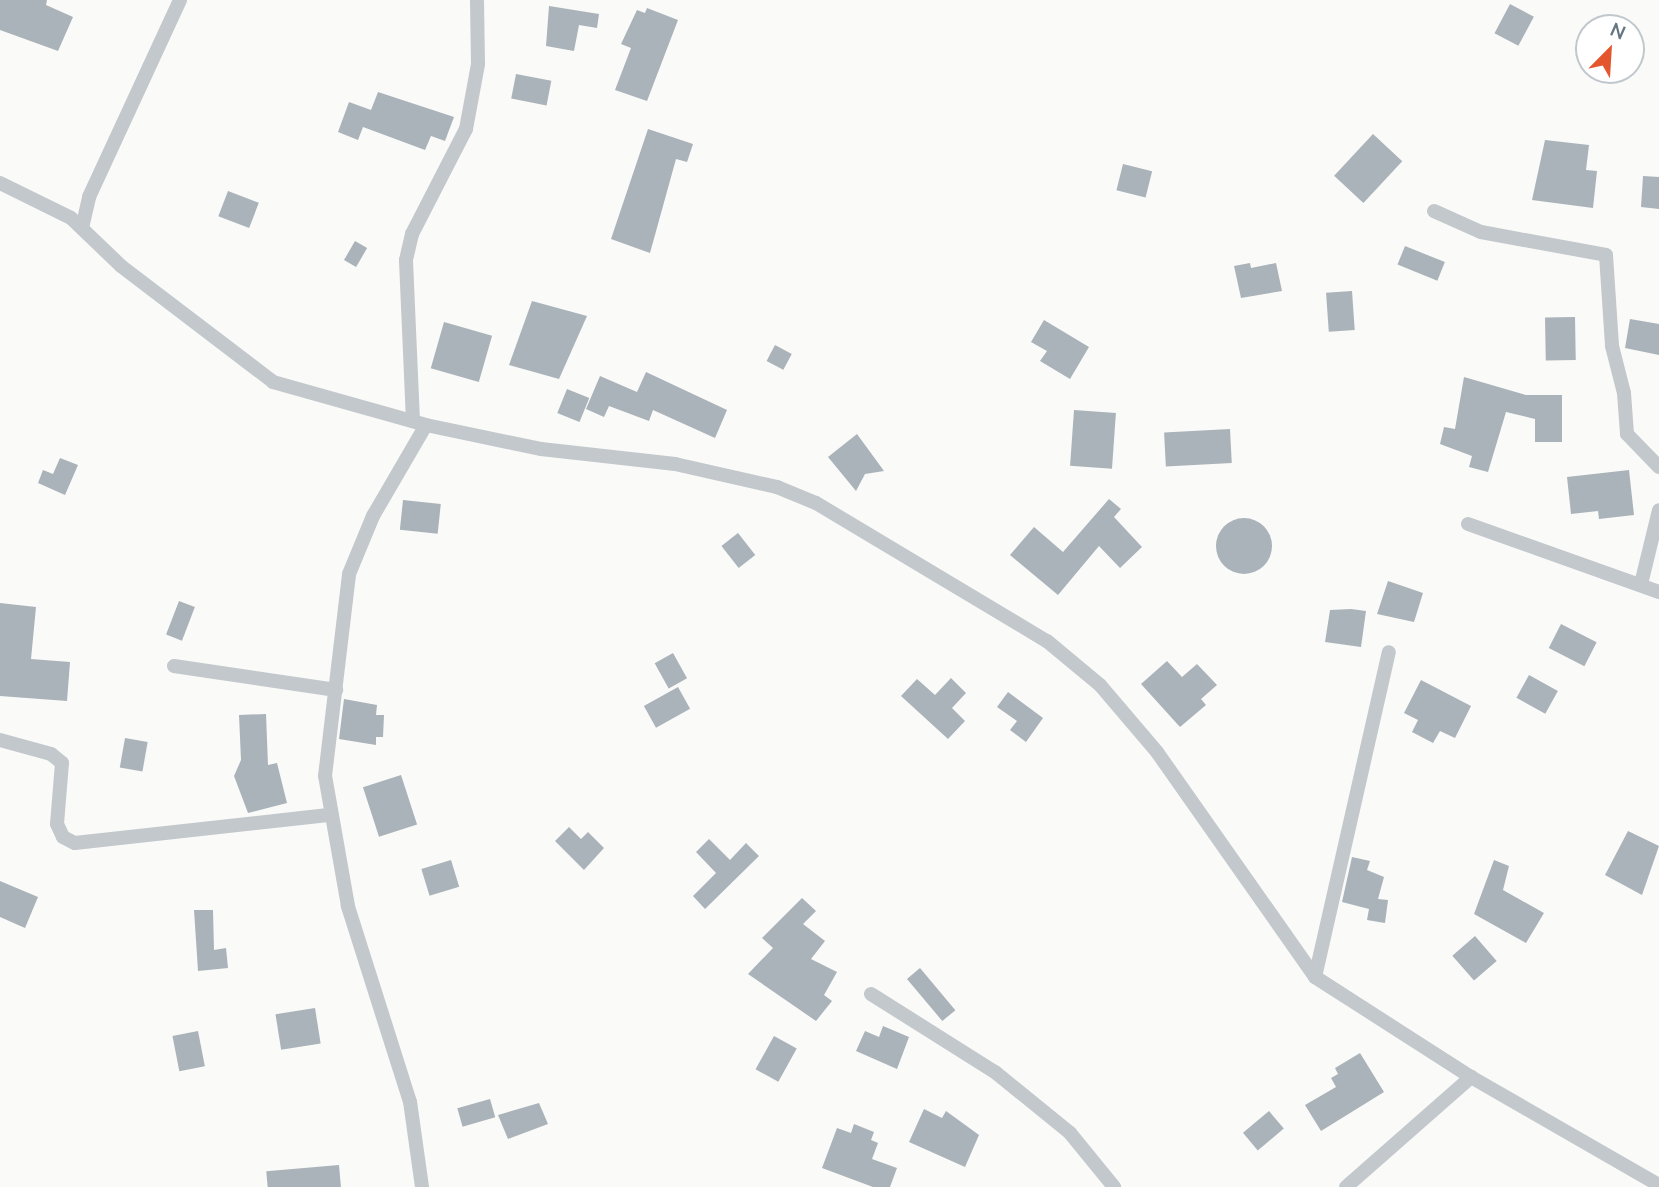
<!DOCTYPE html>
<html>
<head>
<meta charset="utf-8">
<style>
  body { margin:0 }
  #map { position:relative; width:1659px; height:1187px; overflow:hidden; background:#fafaf8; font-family:"Nunito Sans",sans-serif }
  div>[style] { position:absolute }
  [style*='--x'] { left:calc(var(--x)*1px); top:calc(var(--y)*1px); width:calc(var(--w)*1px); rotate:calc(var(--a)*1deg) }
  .building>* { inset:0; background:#aab3b9; transform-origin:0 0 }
  .round { border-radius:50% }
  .minor>* { height:14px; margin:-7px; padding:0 7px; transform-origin:7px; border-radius:7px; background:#c3c8cc }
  span { translate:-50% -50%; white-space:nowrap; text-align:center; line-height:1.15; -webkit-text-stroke:7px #fff; paint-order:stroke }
  .north { position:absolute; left:1575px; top:14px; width:70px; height:70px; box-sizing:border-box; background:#fff; border:2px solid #c1c8cd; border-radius:50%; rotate:24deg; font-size:19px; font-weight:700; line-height:28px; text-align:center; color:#657683 }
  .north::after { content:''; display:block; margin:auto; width:24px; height:32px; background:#e4572e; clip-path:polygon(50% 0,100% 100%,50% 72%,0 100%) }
</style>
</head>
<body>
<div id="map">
  <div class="building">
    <div style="clip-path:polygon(0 0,47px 0,46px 5px,73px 17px,58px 51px,0 30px)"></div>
    <div style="left:1510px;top:4px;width:27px;height:33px;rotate:28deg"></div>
    <div style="clip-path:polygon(549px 6px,599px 14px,597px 28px,579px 25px,574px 51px,546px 46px)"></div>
    <div style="clip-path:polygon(647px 8px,678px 20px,647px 101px,615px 90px,631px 48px,621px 44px,637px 10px,645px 13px)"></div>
    <div style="left:516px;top:74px;width:36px;height:25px;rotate:11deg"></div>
    <div style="clip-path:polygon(378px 92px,454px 117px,445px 141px,431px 136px,425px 150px,363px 127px,358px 140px,338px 132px,349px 102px,371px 110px)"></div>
    <div style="clip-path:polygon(648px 129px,693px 144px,687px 162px,676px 159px,650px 253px,611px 239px)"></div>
    <div style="left:1373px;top:134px;width:40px;height:57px;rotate:43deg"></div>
    <div style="clip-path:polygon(1545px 140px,1589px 145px,1586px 170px,1597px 171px,1593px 208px,1532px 200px)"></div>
    <div style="left:1123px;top:164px;width:30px;height:27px;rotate:14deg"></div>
    <div style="clip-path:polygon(1643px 176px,1659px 177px,1659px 209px,1641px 207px)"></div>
    <div style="left:228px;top:191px;width:33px;height:27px;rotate:21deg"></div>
    <div style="left:355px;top:241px;width:14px;height:22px;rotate:30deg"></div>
    <div style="left:1405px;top:246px;width:43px;height:20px;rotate:22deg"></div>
    <div style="clip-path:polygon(1250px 263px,1251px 268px,1276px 263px,1282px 291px,1241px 298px,1234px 266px)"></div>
    <div style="left:1352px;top:291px;width:39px;height:26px;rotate:86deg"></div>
    <div style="clip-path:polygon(532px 301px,587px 316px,559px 379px,509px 365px)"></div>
    <div style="left:1575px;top:317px;width:43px;height:30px;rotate:89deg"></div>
    <div style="clip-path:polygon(1630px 319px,1659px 324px,1659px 355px,1625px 348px)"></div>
    <div style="clip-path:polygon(1044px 320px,1089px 347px,1070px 379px,1040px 361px,1047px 351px,1031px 342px)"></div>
    <div style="left:444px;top:322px;width:50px;height:48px;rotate:16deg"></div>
    <div style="left:775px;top:345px;width:19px;height:18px;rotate:28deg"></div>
    <div style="clip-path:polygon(646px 372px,727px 410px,715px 438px,653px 410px,649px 421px,609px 406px,604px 417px,586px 409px,600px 376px,637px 392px)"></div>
    <div style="clip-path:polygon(1464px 377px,1526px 395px,1562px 395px,1562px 442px,1535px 442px,1535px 419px,1506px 412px,1488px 472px,1469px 467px,1472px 456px,1440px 444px,1444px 427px,1455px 429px)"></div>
    <div style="left:567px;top:389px;width:24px;height:26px;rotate:22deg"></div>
    <div style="left:1074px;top:410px;width:42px;height:56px;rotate:4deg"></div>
    <div style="left:1230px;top:429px;width:34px;height:66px;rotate:87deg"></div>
    <div style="clip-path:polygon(857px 434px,884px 471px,865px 474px,856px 491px,828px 457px)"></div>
    <div style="clip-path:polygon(60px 458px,78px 465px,65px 495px,38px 483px,43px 470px,53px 474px)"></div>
    <div style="clip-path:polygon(1629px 470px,1634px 515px,1599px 519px,1598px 511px,1571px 514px,1567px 477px)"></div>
    <div style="clip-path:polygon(1109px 499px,1121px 509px,1114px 517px,1142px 547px,1120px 568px,1099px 546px,1058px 595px,1010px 555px,1034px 527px,1063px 552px)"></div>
    <div style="left:403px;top:500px;width:38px;height:30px;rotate:6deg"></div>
    <div class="round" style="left:1216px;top:518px;width:56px;height:56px"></div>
    <div style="left:738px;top:533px;width:28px;height:21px;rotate:52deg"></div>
    <div style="clip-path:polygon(1388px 581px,1423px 593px,1414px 622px,1377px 614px)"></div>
    <div style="left:179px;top:601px;width:17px;height:36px;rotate:21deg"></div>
    <div style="clip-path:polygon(0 603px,36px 607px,31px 659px,70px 662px,67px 701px,0 696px)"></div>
    <div style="clip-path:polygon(1351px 609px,1366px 611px,1361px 647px,1325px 642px,1330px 610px)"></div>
    <div style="left:1561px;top:624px;width:40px;height:27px;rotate:27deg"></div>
    <div style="left:673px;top:653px;width:29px;height:21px;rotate:61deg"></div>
    <div style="clip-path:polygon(1167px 661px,1182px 677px,1197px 664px,1217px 685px,1201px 699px,1206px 705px,1180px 727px,1141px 684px)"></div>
    <div style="left:1529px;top:675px;width:33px;height:26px;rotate:29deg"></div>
    <div style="clip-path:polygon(951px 678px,966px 693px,952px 708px,965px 721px,948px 739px,901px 696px,917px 679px,935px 695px)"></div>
    <div style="clip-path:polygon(1421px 680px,1471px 706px,1455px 738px,1440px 731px,1433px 743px,1412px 732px,1418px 720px,1404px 713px)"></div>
    <div style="left:678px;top:687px;width:25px;height:39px;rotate:61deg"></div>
    <div style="clip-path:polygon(1008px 692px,1043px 718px,1026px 742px,1010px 730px,1017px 721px,997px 707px)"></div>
    <div style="clip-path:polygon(344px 699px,377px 705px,376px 715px,384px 715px,383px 737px,376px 737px,376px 745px,339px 739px)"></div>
    <div style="clip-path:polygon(266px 714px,268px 765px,277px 763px,287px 803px,248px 813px,234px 776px,241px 760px,239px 715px)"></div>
    <div style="left:125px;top:738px;width:23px;height:30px;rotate:10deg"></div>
    <div style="left:401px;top:775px;width:52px;height:40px;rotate:72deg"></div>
    <div style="clip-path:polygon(569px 827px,581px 839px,588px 832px,604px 848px,584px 870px,555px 841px)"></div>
    <div style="clip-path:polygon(1628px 831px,1659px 846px,1642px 895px,1605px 875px)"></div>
    <div style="clip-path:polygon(709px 839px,730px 860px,746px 843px,759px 856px,705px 909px,693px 896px,716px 873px,696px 852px)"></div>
    <div style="clip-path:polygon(1352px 857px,1370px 861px,1367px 870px,1384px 877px,1378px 899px,1388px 900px,1385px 923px,1367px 920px,1369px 909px,1342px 902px)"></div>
    <div style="left:451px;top:860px;width:28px;height:31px;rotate:73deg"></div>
    <div style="clip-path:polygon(1494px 860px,1509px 866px,1503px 890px,1544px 913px,1526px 943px,1474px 914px)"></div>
    <div style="clip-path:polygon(0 881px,38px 897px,25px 928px,0 917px)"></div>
    <div style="clip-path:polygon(802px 898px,816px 911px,803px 924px,825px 941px,811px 959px,837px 972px,824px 995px,832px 1001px,816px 1021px,748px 974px,773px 948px,762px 938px)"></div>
    <div style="clip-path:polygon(194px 910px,213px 910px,214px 950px,226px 948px,228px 968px,198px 971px)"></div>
    <div style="left:1475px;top:936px;width:33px;height:30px;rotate:49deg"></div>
    <div style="left:920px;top:968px;width:55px;height:17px;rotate:50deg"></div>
    <div style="left:315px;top:1008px;width:36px;height:40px;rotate:81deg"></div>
    <div style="clip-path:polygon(883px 1026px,909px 1037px,897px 1069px,856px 1051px,865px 1031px,879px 1037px)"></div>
    <div style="left:198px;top:1031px;width:36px;height:26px;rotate:79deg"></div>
    <div style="left:774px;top:1036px;width:26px;height:38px;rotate:29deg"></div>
    <div style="clip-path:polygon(1360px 1053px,1384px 1092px,1321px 1131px,1305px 1105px,1336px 1087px,1331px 1078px,1338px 1074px,1335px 1068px)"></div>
    <div style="left:490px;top:1099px;width:19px;height:34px;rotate:74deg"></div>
    <div style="clip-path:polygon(539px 1103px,548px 1124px,508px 1139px,498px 1115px)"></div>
    <div style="clip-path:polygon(924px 1109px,942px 1118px,946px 1111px,979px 1135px,965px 1167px,909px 1142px)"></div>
    <div style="left:1269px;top:1111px;width:23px;height:34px;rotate:50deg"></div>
    <div style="clip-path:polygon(854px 1124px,874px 1132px,871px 1140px,878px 1143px,872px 1159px,897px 1168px,890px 1187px,873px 1187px,822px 1168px,837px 1128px,851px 1133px)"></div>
    <div style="left:339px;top:1165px;width:22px;height:73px;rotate:85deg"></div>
  </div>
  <div class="minor">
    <div style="--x:0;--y:183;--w:79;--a:26.2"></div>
    <div style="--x:71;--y:218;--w:69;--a:43.8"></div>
    <div style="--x:121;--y:266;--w:191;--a:37.3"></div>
    <div style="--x:273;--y:382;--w:159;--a:15.7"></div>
    <div style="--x:426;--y:425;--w:117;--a:11.8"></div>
    <div style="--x:541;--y:449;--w:135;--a:6.4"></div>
    <div style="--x:675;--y:464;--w:105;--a:12.7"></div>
    <div style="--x:777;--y:487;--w:42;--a:22.3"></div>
    <div style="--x:816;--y:503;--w:269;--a:30.9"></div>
    <div style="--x:1047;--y:641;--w:69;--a:39.7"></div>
    <div style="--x:1100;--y:685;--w:88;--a:49.6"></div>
    <div style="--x:1157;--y:752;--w:275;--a:54.9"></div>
    <div style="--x:1315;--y:977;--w:185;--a:32.7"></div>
    <div style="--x:1471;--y:1077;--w:217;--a:29.9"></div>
    <div style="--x:1434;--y:211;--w:51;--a:24.1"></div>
    <div style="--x:1481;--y:232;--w:127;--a:10.4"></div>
    <div style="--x:1606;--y:255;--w:91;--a:86.2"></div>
    <div style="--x:1612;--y:346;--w:49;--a:75.7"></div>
    <div style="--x:1624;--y:393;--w:41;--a:85.8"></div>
    <div style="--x:1627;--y:434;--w:46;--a:45.9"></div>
    <div style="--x:82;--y:228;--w:32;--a:-77"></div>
    <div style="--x:89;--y:197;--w:217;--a:-65.2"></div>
    <div style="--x:413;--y:421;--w:161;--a:-92.5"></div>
    <div style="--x:406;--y:260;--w:27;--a:-77"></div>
    <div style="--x:412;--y:234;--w:118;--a:-62.8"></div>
    <div style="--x:466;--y:129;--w:66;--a:-79.5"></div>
    <div style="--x:478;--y:64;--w:64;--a:-90.9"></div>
    <div style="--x:1468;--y:524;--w:203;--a:19.6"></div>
    <div style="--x:1641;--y:584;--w:76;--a:-76.3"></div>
    <div style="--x:174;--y:666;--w:164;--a:8.4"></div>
    <div style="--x:0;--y:740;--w:53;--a:15.4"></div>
    <div style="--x:51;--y:754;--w:14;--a:39"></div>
    <div style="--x:62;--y:763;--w:61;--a:94.7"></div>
    <div style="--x:57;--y:824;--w:14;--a:65"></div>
    <div style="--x:63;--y:837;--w:13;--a:27"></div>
    <div style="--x:75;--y:843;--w:257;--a:-6.3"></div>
    <div style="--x:1315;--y:977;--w:333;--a:-77.2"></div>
    <div style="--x:871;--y:994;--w:146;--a:32.2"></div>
    <div style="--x:995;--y:1072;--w:97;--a:39.1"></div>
    <div style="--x:1070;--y:1133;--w:70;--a:50.8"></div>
    <div style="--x:422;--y:1187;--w:86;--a:-98"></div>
    <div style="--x:410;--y:1102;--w:206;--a:-107.6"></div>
    <div style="--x:348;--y:906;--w:132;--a:-100"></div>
    <div style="--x:325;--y:776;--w:203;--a:-83.2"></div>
    <div style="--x:349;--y:574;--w:63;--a:-67.5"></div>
    <div style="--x:373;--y:516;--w:105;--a:-59.8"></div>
    <div style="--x:1346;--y:1187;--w:167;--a:-41.3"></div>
  </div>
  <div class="north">N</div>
</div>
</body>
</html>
